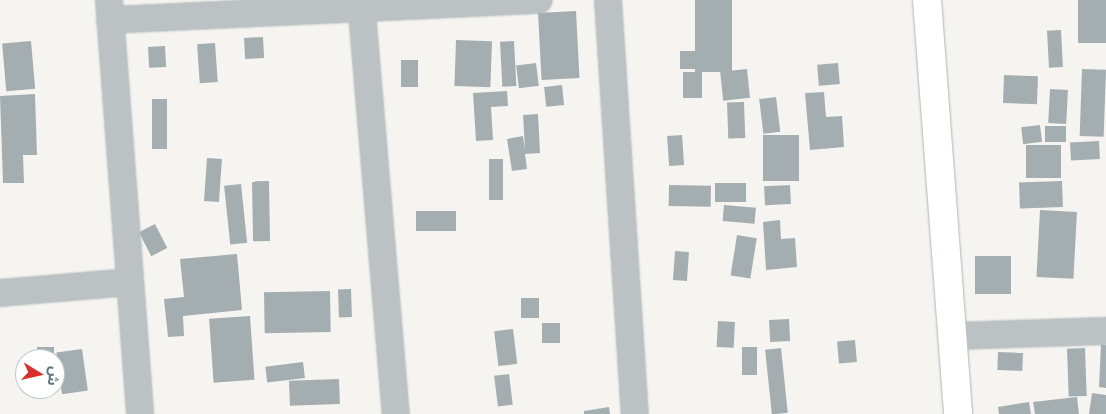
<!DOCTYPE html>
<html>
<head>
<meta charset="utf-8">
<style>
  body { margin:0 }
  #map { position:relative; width:1106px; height:414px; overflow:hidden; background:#f5f4f1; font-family:"IBM Plex Sans","Noto Sans Arabic",sans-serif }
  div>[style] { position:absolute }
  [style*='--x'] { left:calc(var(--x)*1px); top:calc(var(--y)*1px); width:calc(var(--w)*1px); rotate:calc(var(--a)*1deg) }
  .building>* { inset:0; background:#a4aeb1; transform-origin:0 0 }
  .roads { filter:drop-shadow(0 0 1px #aeb6b8) drop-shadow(0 0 1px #aeb6b8) }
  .street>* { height:26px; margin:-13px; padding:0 13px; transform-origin:13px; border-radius:13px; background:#bcc2c3 }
  .secondary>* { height:28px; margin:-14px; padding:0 14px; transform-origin:14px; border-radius:14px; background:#fff }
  span { translate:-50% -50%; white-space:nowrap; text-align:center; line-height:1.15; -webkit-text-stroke:5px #fff; paint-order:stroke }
  .north { position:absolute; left:15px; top:349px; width:50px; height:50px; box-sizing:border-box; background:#fff; border:1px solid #c0c8ca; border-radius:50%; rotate:99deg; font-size:14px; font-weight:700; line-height:20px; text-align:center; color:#62767b }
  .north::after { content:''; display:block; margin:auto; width:18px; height:22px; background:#d92e2d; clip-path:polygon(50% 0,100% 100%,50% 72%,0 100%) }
</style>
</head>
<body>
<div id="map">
  <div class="building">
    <div style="left:695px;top:0;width:37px;height:72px"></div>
    <div style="left:1078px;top:0;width:28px;height:43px"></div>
    <div style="left:576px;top:11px;width:67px;height:38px;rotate:87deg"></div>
    <div style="left:1061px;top:30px;width:37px;height:14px;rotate:87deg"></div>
    <div style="left:263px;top:37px;width:21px;height:19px;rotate:87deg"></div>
    <div style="left:456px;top:40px;width:36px;height:46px;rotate:2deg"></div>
    <div style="left:31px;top:41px;width:48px;height:29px;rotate:85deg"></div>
    <div style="left:514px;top:41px;width:45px;height:14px;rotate:87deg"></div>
    <div style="left:215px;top:43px;width:39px;height:18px;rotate:86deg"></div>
    <div style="left:165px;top:46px;width:21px;height:17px;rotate:87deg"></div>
    <div style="left:699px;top:51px;width:18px;height:19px;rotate:90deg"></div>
    <div style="left:401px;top:60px;width:17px;height:27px"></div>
    <div style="left:536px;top:63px;width:23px;height:20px;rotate:83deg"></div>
    <div style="left:838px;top:63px;width:21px;height:21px;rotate:85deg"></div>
    <div style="left:747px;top:69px;width:29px;height:27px;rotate:84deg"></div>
    <div style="left:1082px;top:69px;width:24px;height:67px;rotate:2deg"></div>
    <div style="left:683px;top:72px;width:19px;height:26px"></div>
    <div style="left:1004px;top:75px;width:34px;height:28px;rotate:2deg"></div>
    <div style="left:562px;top:85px;width:20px;height:18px;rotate:84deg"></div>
    <div style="left:1050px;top:89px;width:18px;height:34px;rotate:3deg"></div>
    <div style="clip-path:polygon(507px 91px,508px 106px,491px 107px,493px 140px,476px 141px,473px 93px)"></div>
    <div style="clip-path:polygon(824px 92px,826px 117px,842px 116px,844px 147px,810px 150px,805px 93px)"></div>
    <div style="clip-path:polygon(35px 94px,37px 155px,23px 155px,24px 183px,3px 183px,0 96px)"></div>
    <div style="left:776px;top:97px;width:35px;height:17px;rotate:83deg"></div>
    <div style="left:152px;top:99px;width:15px;height:50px"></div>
    <div style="left:744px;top:102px;width:36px;height:17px;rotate:88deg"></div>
    <div style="clip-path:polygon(538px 114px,540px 153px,525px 154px,527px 169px,512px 171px,507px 139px,523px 136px,525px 150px,523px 115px)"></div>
    <div style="left:1040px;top:125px;width:17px;height:19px;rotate:83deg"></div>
    <div style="left:1066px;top:126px;width:16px;height:21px;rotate:90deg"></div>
    <div style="left:682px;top:135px;width:30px;height:15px;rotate:86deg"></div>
    <div style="left:763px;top:135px;width:36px;height:46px"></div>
    <div style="left:1099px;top:141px;width:18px;height:29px;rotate:87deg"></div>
    <div style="left:1026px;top:145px;width:35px;height:33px"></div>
    <div style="left:207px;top:158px;width:15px;height:43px;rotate:4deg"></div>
    <div style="left:489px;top:159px;width:14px;height:41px"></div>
    <div style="left:269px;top:181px;width:60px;height:17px;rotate:89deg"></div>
    <div style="left:1062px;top:181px;width:26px;height:43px;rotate:88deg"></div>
    <div style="left:746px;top:183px;width:19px;height:31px;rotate:90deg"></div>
    <div style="left:241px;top:184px;width:59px;height:17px;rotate:84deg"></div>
    <div style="left:669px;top:185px;width:42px;height:21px;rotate:1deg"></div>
    <div style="left:790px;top:185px;width:19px;height:26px;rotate:87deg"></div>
    <div style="left:724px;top:205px;width:32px;height:16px;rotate:5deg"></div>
    <div style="left:1040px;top:210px;width:37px;height:67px;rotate:3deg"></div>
    <div style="left:416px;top:211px;width:40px;height:20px"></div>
    <div style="clip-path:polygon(780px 220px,781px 239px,795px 238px,797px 267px,766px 270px,763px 222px)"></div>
    <div style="left:155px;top:224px;width:27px;height:18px;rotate:63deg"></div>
    <div style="left:737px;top:235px;width:20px;height:41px;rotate:9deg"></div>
    <div style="left:675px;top:251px;width:14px;height:29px;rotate:4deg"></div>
    <div style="clip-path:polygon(237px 254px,242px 310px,183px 316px,184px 336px,168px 337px,164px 299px,184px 297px,180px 259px)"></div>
    <div style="left:1011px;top:256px;width:38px;height:36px;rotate:90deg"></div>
    <div style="left:351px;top:289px;width:28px;height:13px;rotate:88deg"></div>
    <div style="left:330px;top:291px;width:41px;height:66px;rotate:89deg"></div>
    <div style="left:521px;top:298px;width:18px;height:20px"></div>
    <div style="left:250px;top:316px;width:64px;height:41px;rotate:86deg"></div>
    <div style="left:789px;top:319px;width:22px;height:20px;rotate:87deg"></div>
    <div style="left:718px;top:321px;width:17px;height:26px;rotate:3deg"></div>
    <div style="left:542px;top:323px;width:18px;height:20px"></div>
    <div style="left:513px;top:329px;width:35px;height:19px;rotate:83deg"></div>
    <div style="left:855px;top:340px;width:22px;height:18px;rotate:85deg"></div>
    <div style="clip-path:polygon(1101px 344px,1106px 345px,1106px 388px,1099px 387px)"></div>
    <div style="left:54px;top:347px;width:12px;height:17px;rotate:90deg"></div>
    <div style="left:742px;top:347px;width:15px;height:28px"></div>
    <div style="left:781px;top:348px;width:65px;height:16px;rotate:84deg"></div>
    <div style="left:1085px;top:348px;width:48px;height:18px;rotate:88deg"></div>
    <div style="left:82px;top:349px;width:42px;height:26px;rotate:82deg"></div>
    <div style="left:998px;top:352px;width:25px;height:18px;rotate:2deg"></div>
    <div style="left:303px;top:362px;width:16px;height:38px;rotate:83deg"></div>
    <div style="left:509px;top:374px;width:31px;height:15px;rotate:83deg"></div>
    <div style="left:339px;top:379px;width:25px;height:50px;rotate:88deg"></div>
    <div style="clip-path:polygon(40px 389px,56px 389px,56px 393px,40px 394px)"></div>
    <div style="clip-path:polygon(1092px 393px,1106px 395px,1106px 414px,1089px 414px)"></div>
    <div style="clip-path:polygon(1077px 397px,1079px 414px,1035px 414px,1033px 402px)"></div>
    <div style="clip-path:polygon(1029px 402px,1031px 414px,999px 414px,998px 407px)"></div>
    <div style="clip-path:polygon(609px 407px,610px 414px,584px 414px,584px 411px)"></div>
  </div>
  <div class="roads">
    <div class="street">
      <div style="--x:109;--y:0;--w:415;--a:85.7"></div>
      <div style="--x:361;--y:0;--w:415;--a:85.2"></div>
      <div style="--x:608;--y:0;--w:415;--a:86.3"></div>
      <div style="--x:110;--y:20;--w:429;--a:-2.7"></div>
      <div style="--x:0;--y:293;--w:130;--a:-4.8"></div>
      <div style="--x:952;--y:336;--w:154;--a:-1.9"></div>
    </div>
    <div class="secondary">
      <div style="--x:927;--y:0;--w:415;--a:85.7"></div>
    </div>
  </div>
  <div class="north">ش</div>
</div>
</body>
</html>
